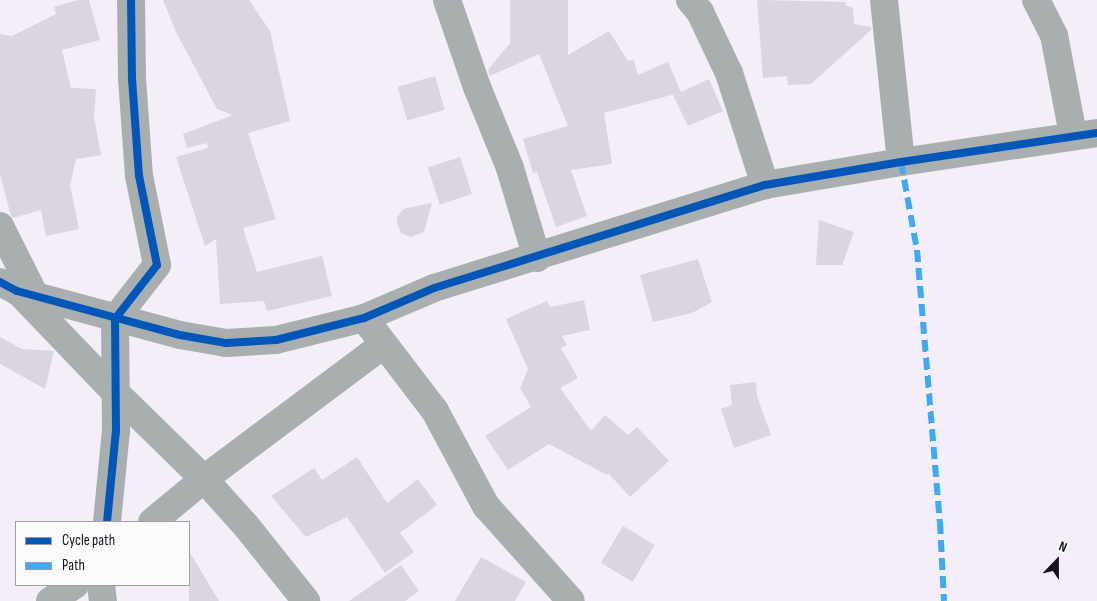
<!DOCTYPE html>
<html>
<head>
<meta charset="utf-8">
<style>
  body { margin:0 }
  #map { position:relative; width:1097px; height:601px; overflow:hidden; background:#f3eef8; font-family:"Sofia Sans Condensed",sans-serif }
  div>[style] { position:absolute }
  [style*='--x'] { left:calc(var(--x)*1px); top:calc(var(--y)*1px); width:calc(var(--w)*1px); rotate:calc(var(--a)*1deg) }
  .building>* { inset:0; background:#dad5e0; transform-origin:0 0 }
  .minor>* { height:28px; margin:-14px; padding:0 14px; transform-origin:14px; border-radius:14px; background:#a9afaf }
  .quiet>* { height:6px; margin-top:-3px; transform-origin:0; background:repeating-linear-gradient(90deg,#3fa9f5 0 12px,transparent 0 18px) }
  .cycleway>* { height:8px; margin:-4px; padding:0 4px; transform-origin:4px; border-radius:4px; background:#0057b8 }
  span { translate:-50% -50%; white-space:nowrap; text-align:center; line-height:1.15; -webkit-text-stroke:5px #fbfbfb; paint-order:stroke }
  .legend { position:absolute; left:15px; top:521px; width:175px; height:65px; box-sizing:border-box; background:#fbfbfb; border:1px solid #a09ea2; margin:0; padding:6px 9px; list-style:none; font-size:15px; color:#17121c }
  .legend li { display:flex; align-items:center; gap:10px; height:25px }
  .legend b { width:25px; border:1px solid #a09ea2 }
  .north { position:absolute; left:1032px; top:536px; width:50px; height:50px; -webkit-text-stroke:4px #fbfbfb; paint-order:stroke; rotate:22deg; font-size:14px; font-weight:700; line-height:20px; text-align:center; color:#17121c }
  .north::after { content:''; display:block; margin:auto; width:18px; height:22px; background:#17121c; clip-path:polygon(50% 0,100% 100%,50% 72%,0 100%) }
</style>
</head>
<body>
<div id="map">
  <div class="building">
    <div style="clip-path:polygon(78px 0,89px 0,100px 40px,62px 50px,71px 88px,96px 89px,94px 116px,101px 155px,76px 159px,70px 185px,79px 229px,46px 236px,41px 210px,13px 218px,11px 216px,0 174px,0 34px,12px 36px,56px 14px,54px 7px)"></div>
    <div style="clip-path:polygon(163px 0,249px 0,270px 31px,290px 121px,248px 133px,276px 219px,243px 228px,257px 272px,322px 256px,332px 296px,267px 311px,264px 301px,220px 304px,216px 239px,205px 246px,176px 157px,208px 148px,207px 143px,187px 148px,183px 134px,233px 115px,217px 109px,176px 32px)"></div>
    <div style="clip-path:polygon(510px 0,568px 0,568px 55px,609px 31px,628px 61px,634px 60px,638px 75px,668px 62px,681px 92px,709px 79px,723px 111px,688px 126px,673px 95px,679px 93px,604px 113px,612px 164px,571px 170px,587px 216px,556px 227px,537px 172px,533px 173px,523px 139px,568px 126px,539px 54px,490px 76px,488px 70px,510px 43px)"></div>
    <div style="clip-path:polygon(757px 0,846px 2px,845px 5px,853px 8px,854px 24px,871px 27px,871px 30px,811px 84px,788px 85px,787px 76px,763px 78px)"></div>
    <div style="left:435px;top:76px;width:35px;height:39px;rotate:74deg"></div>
    <div style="left:460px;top:157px;width:39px;height:34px;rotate:72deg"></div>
    <div style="clip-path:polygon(432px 203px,424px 232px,411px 237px,401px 233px,397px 224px,397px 218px,403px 209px)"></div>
    <div style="clip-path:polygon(819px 220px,854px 232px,842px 265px,816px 265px)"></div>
    <div style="clip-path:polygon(698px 259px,712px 302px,692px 313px,653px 322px,640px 275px)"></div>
    <div style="clip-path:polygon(584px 300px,590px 330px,562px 336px,567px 345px,561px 348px,578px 378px,560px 388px,591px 431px,605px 415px,628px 435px,637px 427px,669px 461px,630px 497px,608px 473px,607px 475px,549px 444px,508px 470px,485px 436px,531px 407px,520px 388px,528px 369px,506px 319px,547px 301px,550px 307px)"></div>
    <div style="clip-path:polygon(0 337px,22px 349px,54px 351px,45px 389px,0 364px)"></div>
    <div style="clip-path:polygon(756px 382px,757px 396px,771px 435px,734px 448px,721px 409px,732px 405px,730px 385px)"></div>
    <div style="clip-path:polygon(357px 457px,387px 503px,418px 479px,437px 505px,400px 533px,414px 552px,385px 573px,347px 517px,306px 537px,271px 496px,314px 468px,322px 480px)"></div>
    <div style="left:623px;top:526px;width:37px;height:43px;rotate:31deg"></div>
    <div style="clip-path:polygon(189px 551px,219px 601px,189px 601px)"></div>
    <div style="clip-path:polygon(481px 557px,526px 582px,515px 601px,455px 601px)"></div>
    <div style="clip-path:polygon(401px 565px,419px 591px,405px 601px,349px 601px)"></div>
  </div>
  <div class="minor">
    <div style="--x:447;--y:0;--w:92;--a:71"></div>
    <div style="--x:477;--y:87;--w:87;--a:67.8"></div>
    <div style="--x:510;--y:168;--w:94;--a:73.3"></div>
    <div style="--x:690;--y:0;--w:16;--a:50"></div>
    <div style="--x:700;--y:12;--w:68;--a:64.6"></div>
    <div style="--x:729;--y:73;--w:118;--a:72.2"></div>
    <div style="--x:884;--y:0;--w:163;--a:84"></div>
    <div style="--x:1036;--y:0;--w:39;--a:63"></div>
    <div style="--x:1054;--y:35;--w:102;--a:79.2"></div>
    <div style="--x:0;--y:226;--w:78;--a:63.4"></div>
    <div style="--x:0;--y:282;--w:19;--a:28"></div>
    <div style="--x:17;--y:291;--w:169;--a:15.1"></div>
    <div style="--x:180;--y:335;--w:47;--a:9.9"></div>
    <div style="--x:226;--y:343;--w:50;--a:-3.4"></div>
    <div style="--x:276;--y:340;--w:91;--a:-14"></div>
    <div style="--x:364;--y:318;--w:76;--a:-23.2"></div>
    <div style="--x:434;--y:288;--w:347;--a:-17.3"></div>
    <div style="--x:765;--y:185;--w:138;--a:-9.6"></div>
    <div style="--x:901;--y:162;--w:198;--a:-8.4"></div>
    <div style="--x:19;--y:292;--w:140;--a:46.2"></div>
    <div style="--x:116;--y:393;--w:123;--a:44.3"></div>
    <div style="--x:204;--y:479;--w:64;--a:48.1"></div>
    <div style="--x:247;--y:527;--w:95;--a:51.4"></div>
    <div style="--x:364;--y:318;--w:117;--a:52.6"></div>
    <div style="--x:435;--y:411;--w:108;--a:61.8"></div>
    <div style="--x:486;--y:506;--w:127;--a:48.2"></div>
    <div style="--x:107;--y:522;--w:91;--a:-84.4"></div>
    <div style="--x:116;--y:431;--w:112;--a:-90.5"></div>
    <div style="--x:115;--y:319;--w:68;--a:-52.1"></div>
    <div style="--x:157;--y:265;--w:91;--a:-101.4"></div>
    <div style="--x:139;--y:176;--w:97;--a:-94.1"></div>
    <div style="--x:132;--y:79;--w:79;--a:-90.7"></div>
    <div style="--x:152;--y:522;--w:67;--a:-39.6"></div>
    <div style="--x:204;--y:479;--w:224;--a:-36.8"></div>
    <div style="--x:101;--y:585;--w:16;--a:83"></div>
    <div style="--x:50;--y:601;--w:30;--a:-33"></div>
  </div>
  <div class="quiet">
    <div style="--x:901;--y:162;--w:89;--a:79.7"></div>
    <div style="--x:917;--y:250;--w:273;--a:85.2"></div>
    <div style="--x:940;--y:522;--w:79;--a:87.1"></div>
  </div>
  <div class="cycleway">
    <div style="--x:0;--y:282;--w:19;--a:28"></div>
    <div style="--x:17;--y:291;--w:169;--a:15.1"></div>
    <div style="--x:180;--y:335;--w:47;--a:9.9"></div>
    <div style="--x:226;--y:343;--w:50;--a:-3.4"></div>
    <div style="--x:276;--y:340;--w:91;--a:-14"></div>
    <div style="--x:364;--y:318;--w:76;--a:-23.2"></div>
    <div style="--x:434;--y:288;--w:347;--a:-17.3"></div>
    <div style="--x:765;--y:185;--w:138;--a:-9.6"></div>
    <div style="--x:901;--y:162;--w:198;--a:-8.4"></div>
    <div style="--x:107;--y:522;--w:91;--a:-84.4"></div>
    <div style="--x:116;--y:431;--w:112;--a:-90.5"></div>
    <div style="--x:115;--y:319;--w:68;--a:-52.1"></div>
    <div style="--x:157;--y:265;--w:91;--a:-101.4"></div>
    <div style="--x:139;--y:176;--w:97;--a:-94.1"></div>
    <div style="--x:132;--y:79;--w:79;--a:-90.7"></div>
  </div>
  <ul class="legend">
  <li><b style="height:6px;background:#0057b8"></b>Cycle path</li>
  <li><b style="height:6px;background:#3fa9f5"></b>Path</li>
  </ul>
  <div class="north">N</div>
</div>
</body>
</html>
